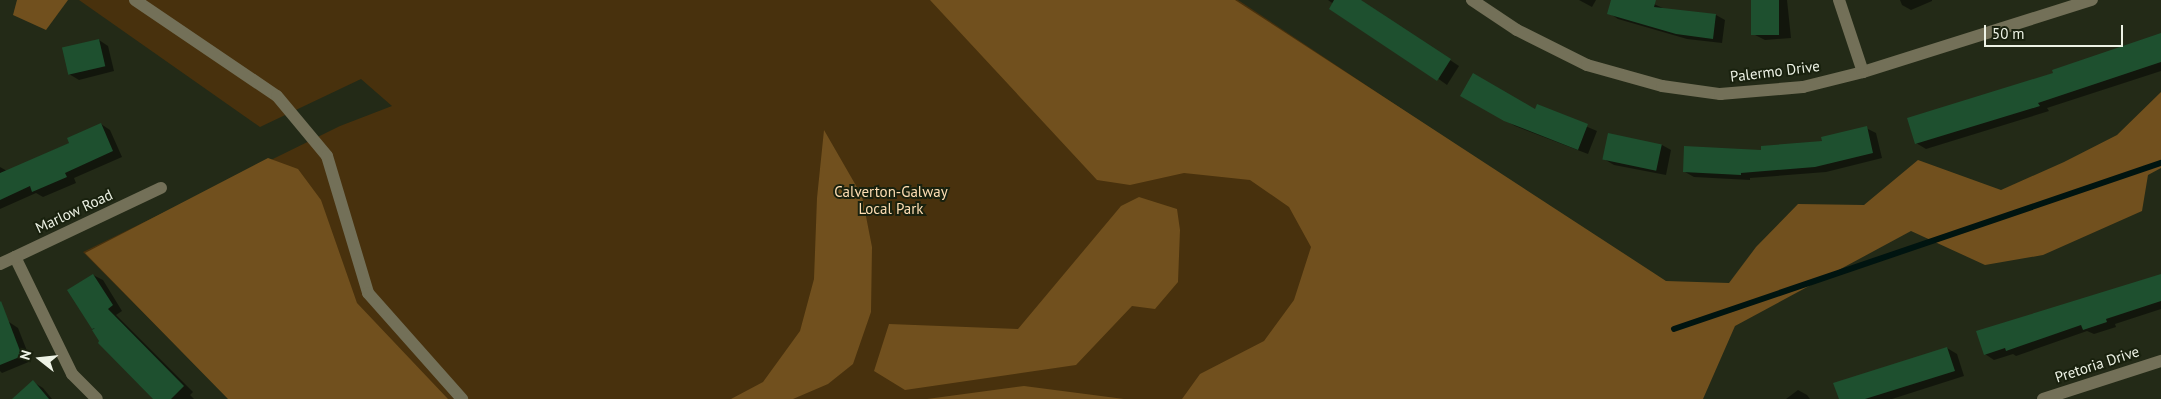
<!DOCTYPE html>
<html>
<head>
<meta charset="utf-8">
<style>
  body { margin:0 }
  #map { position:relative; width:2161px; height:399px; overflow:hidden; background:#232a17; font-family:"PT Sans",sans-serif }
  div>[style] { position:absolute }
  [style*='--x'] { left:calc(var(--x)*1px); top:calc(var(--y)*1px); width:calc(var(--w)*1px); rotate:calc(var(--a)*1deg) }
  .green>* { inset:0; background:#48310d }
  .forest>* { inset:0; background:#71501e }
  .shadow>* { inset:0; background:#0007 }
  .stream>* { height:5.5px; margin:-2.75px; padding:0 2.75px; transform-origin:2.75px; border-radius:2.75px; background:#001410 }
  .building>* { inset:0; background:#1e502f; transform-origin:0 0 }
  .street>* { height:12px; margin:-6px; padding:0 6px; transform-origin:6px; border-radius:6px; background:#737058 }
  span { translate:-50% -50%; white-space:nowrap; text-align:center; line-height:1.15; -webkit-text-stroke:4px #19210e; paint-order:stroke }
  .street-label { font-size:15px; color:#edf2e5 }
  .park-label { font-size:15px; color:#feddb3 }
  .north { position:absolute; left:15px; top:334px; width:50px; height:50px; -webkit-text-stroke:4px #19210e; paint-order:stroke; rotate:286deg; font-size:14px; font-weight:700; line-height:20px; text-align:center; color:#edf2e5 }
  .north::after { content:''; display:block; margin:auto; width:18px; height:22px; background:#edf2e5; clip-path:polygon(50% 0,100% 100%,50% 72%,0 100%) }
  .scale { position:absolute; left:1984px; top:25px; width:139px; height:22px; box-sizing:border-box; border:2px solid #edf2e5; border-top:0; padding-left:6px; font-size:15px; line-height:18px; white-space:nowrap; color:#edf2e5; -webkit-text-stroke:4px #19210e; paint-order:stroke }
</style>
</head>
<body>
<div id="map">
  <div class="green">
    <div style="clip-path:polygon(79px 0,1238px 0,1703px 309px,1645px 399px,229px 399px,83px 252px,340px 126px,392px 106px,361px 79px,260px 127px)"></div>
  </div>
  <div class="forest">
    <div style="clip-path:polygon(17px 0,68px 0,46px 30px,13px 15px)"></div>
    <div style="clip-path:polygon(930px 0,1235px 0,1666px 281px,1729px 283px,1756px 247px,1798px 204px,1864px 205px,1918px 160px,2001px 190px,2064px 162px,2117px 135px,2161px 92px,2161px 168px,2148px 175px,2142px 211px,2043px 255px,1985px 265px,1911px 231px,1735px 326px,1703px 399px,1182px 399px,1200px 374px,1264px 341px,1294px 300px,1311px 247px,1289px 207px,1250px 180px,1184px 173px,1130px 185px,1097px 180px)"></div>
    <div style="clip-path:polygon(824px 130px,862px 196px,872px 247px,871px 312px,853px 364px,828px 384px,793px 399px,731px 399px,763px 382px,800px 331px,814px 279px,817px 198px)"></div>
    <div style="clip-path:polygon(268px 158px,298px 169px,321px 200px,357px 303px,448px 399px,228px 399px,85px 253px)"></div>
    <div style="clip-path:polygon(1139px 197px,1177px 209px,1180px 230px,1178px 282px,1155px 309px,1132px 306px,1076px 365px,905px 390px,874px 371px,889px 324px,1018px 329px,1121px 206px)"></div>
    <div style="clip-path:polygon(1024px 386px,1124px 399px,927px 399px)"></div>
  </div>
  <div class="shadow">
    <div style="clip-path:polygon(1328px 0,1360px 0,1459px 66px,1447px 85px)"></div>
    <div style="clip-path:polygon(1579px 0,1596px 0,1592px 7px)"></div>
    <div style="clip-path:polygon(1613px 0,1645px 0,1665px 9px,1716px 15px,1725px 20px,1722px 43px,1687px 39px,1618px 19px,1609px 13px)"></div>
    <div style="clip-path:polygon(1753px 0,1787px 0,1791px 38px,1765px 40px,1755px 35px)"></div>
    <div style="clip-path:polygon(1900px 0,1932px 0,1932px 1px,1911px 10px,1902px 5px)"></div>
    <div style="clip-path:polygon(2161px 36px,2161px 71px,2047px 108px,2049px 111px,1926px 149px,1916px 143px,2055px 74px)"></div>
    <div style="clip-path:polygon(99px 40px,108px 46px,114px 71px,79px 80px,69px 74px)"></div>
    <div style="clip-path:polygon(1462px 95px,1536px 111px,1538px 106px,1597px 131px,1588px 154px,1515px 126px)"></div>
    <div style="clip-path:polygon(101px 124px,110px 130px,122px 157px,74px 178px,76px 183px,43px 197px,36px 193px,0 209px,0 167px,7px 171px,70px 143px)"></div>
    <div style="clip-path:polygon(1866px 128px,1876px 133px,1882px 158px,1826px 172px,1750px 178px,1750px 180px,1694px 177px,1685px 172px,1762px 151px,1824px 142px)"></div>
    <div style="clip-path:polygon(1662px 145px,1671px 150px,1666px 175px,1614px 165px,1604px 159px)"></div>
    <div style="clip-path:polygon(93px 275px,103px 280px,122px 311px,116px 315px,193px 392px,190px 395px,194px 399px,155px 399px,101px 342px,92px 328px)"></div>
    <div style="clip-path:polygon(2161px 276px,2161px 309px,2115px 324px,2116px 327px,2094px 334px,2087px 331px,2016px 356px,2013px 354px,1994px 360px,1985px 354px)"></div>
    <div style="clip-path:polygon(9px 322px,18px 328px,31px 361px,2px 373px,0 371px,0 326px)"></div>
    <div style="clip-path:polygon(1947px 348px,1957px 354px,1964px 376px,1892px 399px,1840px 399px)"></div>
    <div style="clip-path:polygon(33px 382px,43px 388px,52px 399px,14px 399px)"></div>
    <div style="clip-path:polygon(1798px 390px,1807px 395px,1810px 399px,1786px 399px)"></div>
  </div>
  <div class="stream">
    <div style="--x:1674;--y:329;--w:515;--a:-18.82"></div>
  </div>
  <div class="building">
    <div style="clip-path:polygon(1334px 0,1361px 0,1451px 59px,1437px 81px,1329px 9px)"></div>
    <div style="clip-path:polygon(1611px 0,1656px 0,1654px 7px,1716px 14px,1713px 39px,1676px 34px,1607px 14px)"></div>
    <div style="left:1751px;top:0;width:28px;height:35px"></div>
    <div style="clip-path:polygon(2161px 33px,2161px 62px,2038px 103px,2040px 106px,1915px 144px,1907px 118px,2053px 73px,2052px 70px)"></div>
    <div style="left:99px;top:39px;width:28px;height:38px;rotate:77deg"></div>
    <div style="clip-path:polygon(1473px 73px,1535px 109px,1537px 104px,1588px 124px,1578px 150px,1504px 121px,1460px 96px)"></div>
    <div style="clip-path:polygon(101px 123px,113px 151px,65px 173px,67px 177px,32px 192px,30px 186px,0 200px,0 173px,69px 143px,67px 138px)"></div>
    <div style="clip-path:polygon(1867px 126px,1873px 153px,1815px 167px,1741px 173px,1741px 175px,1683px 172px,1684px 146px,1761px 150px,1761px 146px,1822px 141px,1821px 137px)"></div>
    <div style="left:1608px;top:133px;width:55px;height:27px;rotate:12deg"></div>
    <div style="clip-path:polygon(93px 274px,113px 305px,108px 309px,184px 386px,171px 399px,153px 399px,98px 343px,99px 341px,92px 330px,95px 328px,92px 329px,67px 290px)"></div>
    <div style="clip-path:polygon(2161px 274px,2161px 301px,2106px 319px,2107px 322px,2083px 330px,2081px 325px,2006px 351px,2005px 348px,1984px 355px,1976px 331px)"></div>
    <div style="clip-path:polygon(1px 301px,22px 356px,0 365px,0 302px)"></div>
    <div style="clip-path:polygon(1947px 347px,1955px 371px,1865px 399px,1839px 399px,1833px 383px)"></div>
    <div style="clip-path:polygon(33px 380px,49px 399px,12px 399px)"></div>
  </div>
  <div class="street">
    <div style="--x:135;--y:0;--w:171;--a:34.1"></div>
    <div style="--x:277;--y:96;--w:78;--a:50.2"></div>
    <div style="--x:327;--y:156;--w:143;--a:73.3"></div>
    <div style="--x:368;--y:293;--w:142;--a:48.4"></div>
    <div style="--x:1472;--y:0;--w:54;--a:33.7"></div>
    <div style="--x:1517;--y:30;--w:78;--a:26.6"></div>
    <div style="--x:1587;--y:65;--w:78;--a:15.6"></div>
    <div style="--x:1662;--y:86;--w:59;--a:7.9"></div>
    <div style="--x:1720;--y:94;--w:83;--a:-4.8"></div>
    <div style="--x:1803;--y:87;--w:62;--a:-14"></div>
    <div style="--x:1863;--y:72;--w:240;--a:-17.5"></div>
    <div style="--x:1839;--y:0;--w:76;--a:71.6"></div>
    <div style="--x:15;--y:257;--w:130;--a:64"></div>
    <div style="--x:72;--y:374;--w:35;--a:45"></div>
    <div style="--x:0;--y:264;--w:178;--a:-25.3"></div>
    <div style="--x:2043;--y:399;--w:124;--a:-17.9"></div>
  </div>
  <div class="street-label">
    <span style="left:1775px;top:71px;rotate:-7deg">Palermo Drive</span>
    <span style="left:74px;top:211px;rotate:-25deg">Marlow Road</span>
    <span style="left:2097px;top:364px;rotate:-18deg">Pretoria Drive</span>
  </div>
  <div class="park-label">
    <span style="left:891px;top:200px">Calverton-Galway<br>Local Park</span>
  </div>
  <div class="north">N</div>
  <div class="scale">50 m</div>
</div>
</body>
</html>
